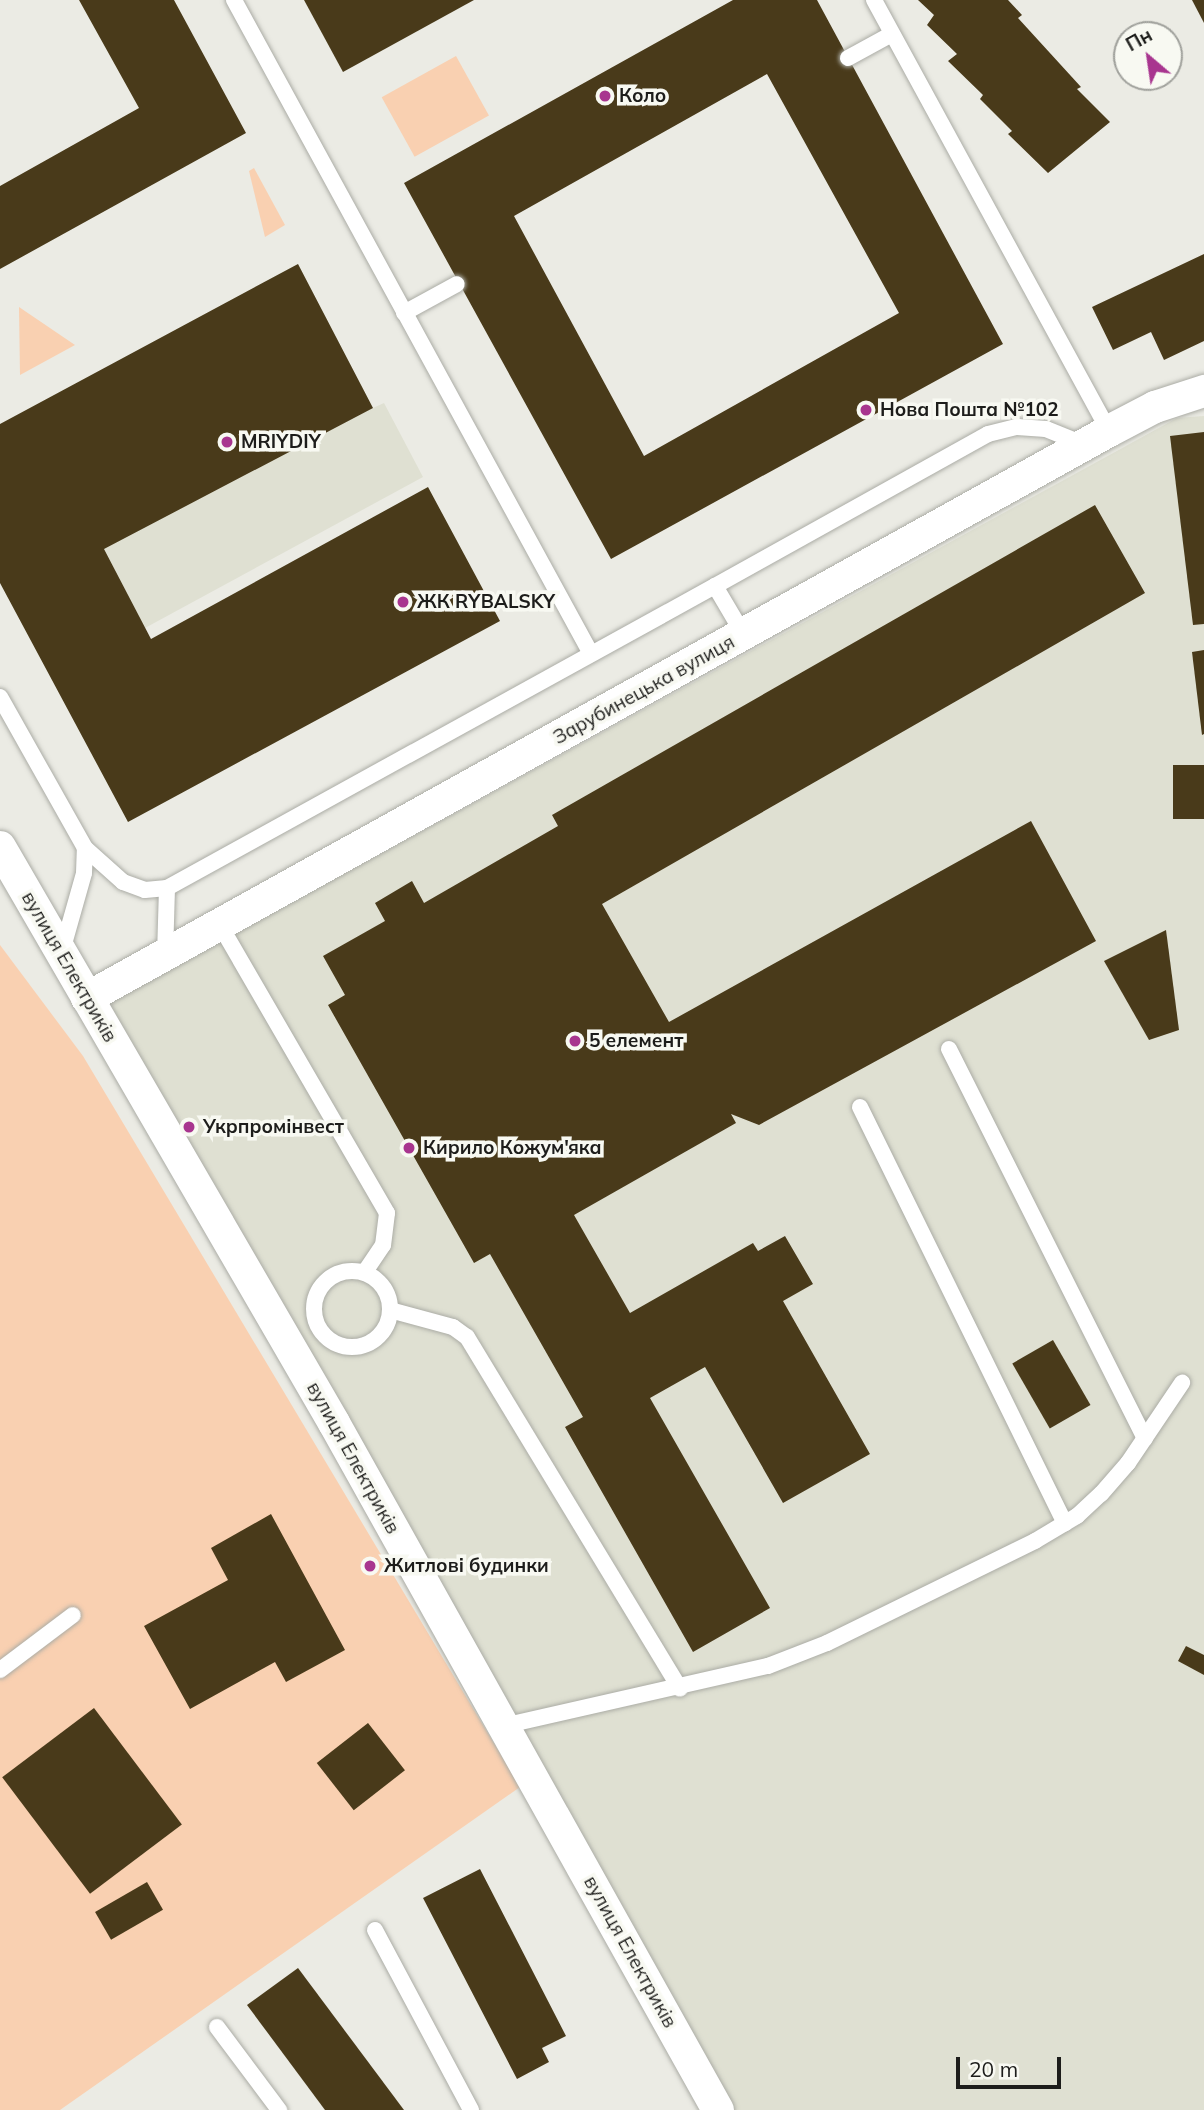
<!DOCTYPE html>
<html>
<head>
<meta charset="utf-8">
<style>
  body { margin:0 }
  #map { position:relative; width:1204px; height:2110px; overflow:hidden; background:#ebebe4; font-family:Mulish,sans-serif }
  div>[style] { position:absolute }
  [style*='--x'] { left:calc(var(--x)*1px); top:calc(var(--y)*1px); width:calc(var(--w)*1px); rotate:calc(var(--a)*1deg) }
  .built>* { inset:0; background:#dfe0d2 }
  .green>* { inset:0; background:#f9d0b1; transform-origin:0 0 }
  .building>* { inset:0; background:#493a1a; transform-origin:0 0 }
  .roads { filter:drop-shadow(0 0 2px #abaca5) drop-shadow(0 0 2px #abaca5) }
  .service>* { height:16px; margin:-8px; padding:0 8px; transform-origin:8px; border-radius:8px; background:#fff }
  .service>.ring { margin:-8px; padding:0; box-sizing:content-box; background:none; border:16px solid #fff; border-radius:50% }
  .minor>* { height:32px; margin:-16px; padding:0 16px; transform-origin:16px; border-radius:16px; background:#fff }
  .dots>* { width:19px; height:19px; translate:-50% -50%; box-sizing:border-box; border:4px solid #f8f9f2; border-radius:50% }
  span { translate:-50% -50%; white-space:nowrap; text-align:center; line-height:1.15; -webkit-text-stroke:7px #f8f9f2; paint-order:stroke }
  .poi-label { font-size:19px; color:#1d1d1b; font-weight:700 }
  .left { translate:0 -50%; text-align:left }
  .street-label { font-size:19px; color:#1d1d1b }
  .north { position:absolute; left:1113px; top:21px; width:70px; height:70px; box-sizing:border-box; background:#f8f9f2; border:2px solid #a0a19c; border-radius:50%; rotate:331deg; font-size:19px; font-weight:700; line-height:28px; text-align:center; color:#1d1d1b }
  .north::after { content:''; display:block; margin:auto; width:24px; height:32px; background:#a8358f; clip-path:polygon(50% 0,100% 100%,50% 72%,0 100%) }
  .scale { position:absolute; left:956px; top:2057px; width:105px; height:32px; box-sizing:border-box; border:4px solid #1d1d1b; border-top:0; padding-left:9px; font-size:21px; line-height:24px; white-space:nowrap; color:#1d1d1b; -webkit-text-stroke:5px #f8f9f2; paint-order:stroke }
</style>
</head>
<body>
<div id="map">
  <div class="built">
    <div style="clip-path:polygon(298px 264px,373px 408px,384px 403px,423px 477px,145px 628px,31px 408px)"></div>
    <div style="clip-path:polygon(1204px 416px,1204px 2110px,731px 2110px,554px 1784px,103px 1006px,1177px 418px)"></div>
  </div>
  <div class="green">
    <div style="left:456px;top:56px;width:68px;height:85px;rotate:61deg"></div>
    <div style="clip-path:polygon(254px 168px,285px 225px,265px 237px,249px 171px)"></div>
    <div style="clip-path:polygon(19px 307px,75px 345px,20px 375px)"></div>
    <div style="clip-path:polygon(0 945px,83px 1056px,520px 1787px,60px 2110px,0 2110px)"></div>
  </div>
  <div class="building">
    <div style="clip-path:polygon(79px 0,174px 0,246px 133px,0 269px,0 186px,139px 108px)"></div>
    <div style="clip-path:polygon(304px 0,474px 0,343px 72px)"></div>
    <div style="clip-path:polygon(evenodd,733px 0,817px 0,1003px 344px,611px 559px,404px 183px,733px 0,767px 74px,899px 313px,644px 456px,514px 216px,767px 74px)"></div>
    <div style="clip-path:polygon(918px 0,1008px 0,1022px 15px,1018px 18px,1081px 87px,1077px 89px,1110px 122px,1048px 173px,1008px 134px,1012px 131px,980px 99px,983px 95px,948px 61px,957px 54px,927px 25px,934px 15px)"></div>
    <div style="clip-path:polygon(1192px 0,1204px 0,1204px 23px)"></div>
    <div style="clip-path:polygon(1204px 254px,1204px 341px,1164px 360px,1151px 332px,1113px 350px,1092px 307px)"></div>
    <div style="clip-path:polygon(298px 264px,373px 408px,104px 549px,151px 639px,428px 487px,500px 621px,128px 822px,0 583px,0 424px)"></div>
    <div style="clip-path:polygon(1204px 432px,1204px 624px,1193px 625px,1170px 436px)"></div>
    <div style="clip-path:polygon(1095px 505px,1145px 593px,602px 904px,669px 1022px,1031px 821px,1096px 941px,759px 1125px,731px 1114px,736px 1123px,574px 1215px,630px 1313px,753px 1243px,758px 1251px,785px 1236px,813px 1284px,783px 1301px,870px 1454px,783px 1503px,705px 1367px,650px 1398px,770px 1608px,693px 1652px,565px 1427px,583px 1417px,490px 1254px,474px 1263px,328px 1005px,345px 995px,323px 956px,385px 921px,375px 903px,412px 881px,424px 903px,558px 826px,552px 815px)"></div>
    <div style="clip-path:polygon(1204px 650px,1204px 734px,1202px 735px,1192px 652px)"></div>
    <div style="left:1204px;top:765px;width:54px;height:31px;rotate:90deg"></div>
    <div style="clip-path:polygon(1166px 930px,1179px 1030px,1149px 1040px,1104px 961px)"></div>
    <div style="left:1053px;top:1340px;width:75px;height:47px;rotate:60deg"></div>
    <div style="clip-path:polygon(271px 1514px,345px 1650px,286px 1682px,275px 1662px,190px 1709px,144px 1626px,228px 1580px,211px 1548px)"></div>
    <div style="clip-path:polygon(1186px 1646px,1204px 1655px,1204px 1675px,1178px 1661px)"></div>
    <div style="left:94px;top:1708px;width:146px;height:115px;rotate:53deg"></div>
    <div style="left:368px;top:1723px;width:60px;height:65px;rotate:52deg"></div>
    <div style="clip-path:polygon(480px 1869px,566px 2036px,542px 2048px,549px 2062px,517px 2079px,423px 1898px)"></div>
    <div style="left:147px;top:1882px;width:32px;height:60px;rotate:60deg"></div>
    <div style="clip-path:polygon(298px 1968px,404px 2110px,325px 2110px,247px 2005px)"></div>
  </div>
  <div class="roads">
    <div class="service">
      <div style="--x:234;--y:0;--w:743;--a:61.36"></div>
      <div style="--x:874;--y:0;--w:491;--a:61.4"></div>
      <div style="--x:848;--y:58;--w:50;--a:-28.6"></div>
      <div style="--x:404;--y:313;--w:60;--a:-28.7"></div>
      <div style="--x:715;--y:586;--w:312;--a:-29.1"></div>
      <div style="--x:988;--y:434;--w:30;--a:-14"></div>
      <div style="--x:1017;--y:427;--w:29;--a:4"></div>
      <div style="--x:1046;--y:429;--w:40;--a:22"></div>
      <div style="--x:0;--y:697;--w:173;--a:60.6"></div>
      <div style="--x:85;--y:848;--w:51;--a:41.8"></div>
      <div style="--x:123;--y:882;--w:23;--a:20"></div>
      <div style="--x:145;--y:890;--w:22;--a:-5"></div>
      <div style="--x:167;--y:888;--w:67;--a:91.7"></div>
      <div style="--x:167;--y:888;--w:626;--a:-28.86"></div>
      <div style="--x:715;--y:586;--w:57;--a:59.4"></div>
      <div style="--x:220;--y:925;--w:333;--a:59.9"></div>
      <div style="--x:387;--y:1213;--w:32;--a:97"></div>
      <div style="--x:383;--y:1245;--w:32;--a:124"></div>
      <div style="--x:62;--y:951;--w:81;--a:-74.2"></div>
      <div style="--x:84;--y:873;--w:25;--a:-88"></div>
      <div style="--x:949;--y:1049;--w:436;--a:63.3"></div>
      <div style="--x:860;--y:1107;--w:464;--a:63.8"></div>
      <div class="ring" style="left:314px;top:1271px;width:60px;height:60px"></div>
      <div style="--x:390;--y:1310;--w:65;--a:15.1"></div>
      <div style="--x:453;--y:1327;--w:17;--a:36"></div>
      <div style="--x:467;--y:1337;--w:411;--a:58.8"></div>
      <div style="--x:0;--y:1670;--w:91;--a:-37"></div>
      <div style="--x:503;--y:1726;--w:272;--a:-12.8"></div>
      <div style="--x:768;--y:1666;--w:63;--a:-21.3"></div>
      <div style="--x:827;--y:1643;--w:232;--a:-26.1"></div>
      <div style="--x:1035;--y:1541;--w:49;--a:-30.8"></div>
      <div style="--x:1077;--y:1516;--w:33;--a:-43"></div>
      <div style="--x:1101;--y:1494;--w:41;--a:-48.9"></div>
      <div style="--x:1128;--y:1463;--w:97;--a:-56"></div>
      <div style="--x:375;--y:1930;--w:204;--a:61.9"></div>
      <div style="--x:217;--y:2027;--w:104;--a:53.2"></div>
    </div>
    <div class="minor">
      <div style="--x:0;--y:847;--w:666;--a:59.89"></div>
      <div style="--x:334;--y:1423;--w:787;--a:60.8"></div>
      <div style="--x:87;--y:998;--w:1169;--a:-29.02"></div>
      <div style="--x:1109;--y:431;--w:52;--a:-27.6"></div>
      <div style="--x:1155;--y:407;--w:52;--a:-18.1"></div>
    </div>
  </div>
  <div class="dots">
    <div style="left:605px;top:96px;background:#a8358f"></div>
    <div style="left:866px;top:410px;background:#a8358f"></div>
    <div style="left:227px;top:442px;background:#a8358f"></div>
    <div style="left:403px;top:602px;background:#a8358f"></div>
    <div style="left:575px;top:1041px;background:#a8358f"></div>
    <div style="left:189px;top:1127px;background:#a8358f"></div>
    <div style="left:409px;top:1148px;background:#a8358f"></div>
    <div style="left:370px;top:1566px;background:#a8358f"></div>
  </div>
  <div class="poi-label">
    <span class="left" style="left:619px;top:96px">Коло</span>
    <span class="left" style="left:880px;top:410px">Нова Пошта №102</span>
    <span class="left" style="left:241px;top:442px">MRIYDIY</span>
    <span class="left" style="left:417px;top:602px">ЖК RYBALSKY</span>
    <span class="left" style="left:589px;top:1041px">5 елемент</span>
    <span class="left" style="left:203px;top:1127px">Укрпромінвест</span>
    <span class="left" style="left:423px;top:1148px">Кирило Кожум'яка</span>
    <span class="left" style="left:384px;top:1566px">Житлові будинки</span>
  </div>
  <div class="street-label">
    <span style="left:644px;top:690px;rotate:-29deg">Зарубинецька вулиця</span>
    <span style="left:69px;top:967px;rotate:60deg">вулиця Електриків</span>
    <span style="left:353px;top:1458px;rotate:61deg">вулиця Електриків</span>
    <span style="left:630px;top:1952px;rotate:61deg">вулиця Електриків</span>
  </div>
  <div class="north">Пн</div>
  <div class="scale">20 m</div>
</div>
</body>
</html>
